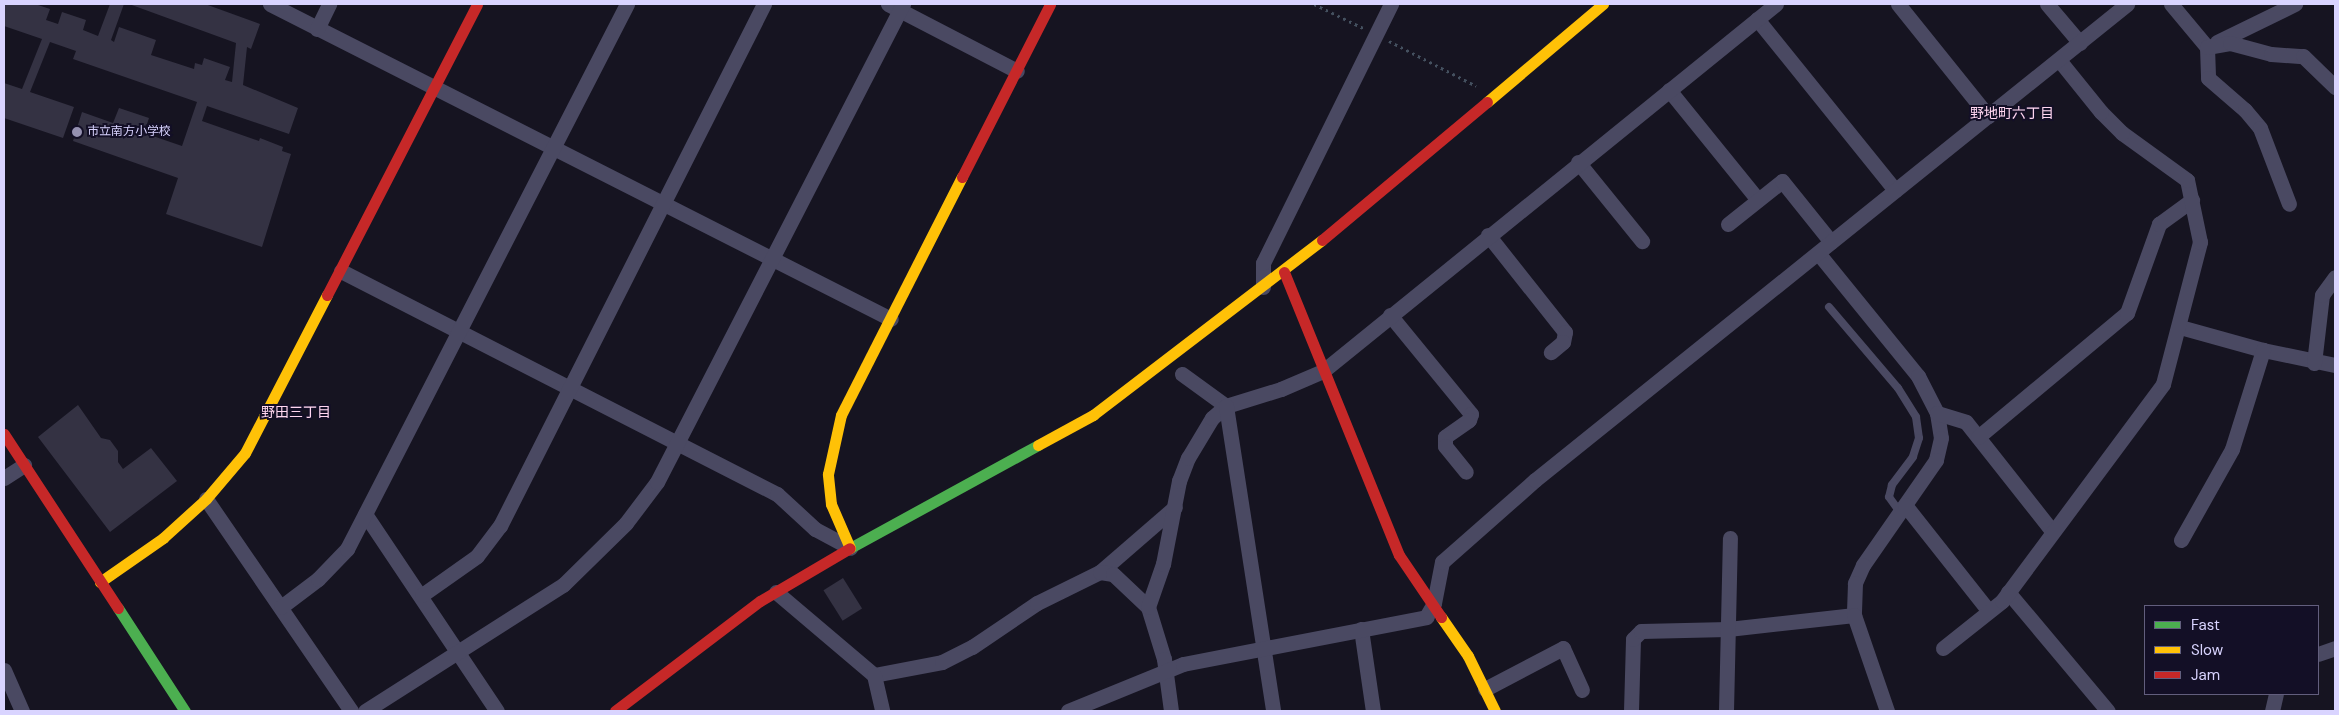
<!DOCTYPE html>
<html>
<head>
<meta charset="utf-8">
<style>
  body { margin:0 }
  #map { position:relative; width:2339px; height:715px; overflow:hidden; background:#161421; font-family:"DM Sans","Noto Sans JP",sans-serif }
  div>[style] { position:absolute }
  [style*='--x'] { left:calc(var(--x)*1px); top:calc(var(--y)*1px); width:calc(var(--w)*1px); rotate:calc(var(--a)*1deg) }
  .building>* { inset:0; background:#343243; transform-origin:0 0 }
  .path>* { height:3px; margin-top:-1.5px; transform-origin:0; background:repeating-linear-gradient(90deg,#44505f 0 2.5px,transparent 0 6.5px) }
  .lane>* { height:8px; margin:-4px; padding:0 4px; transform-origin:4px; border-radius:4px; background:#4a4962 }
  .street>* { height:15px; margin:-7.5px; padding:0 7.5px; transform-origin:7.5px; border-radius:7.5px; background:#4a4962 }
  .fast>* { height:11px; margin:-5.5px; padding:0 5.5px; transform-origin:5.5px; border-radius:5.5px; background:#4caf50 }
  .slow>* { height:11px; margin:-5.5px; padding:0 5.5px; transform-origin:5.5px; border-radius:5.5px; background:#ffc107 }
  .jam>* { height:11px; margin:-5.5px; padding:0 5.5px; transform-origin:5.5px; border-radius:5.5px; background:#c62828 }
  .dots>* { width:14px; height:14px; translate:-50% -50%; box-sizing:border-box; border:2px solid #130f26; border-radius:50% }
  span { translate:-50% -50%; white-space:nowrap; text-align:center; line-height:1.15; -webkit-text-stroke:4px #130f26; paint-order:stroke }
  .poi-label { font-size:12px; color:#d9d4ff }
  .left { translate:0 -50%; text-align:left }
  .neighbourhood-label { font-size:14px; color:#ffd6f0 }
  .frame { position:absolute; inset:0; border:5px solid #d9d4ff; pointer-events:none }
  .legend { position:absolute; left:2144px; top:605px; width:175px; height:90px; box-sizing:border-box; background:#130f26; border:1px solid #625e7d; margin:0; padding:6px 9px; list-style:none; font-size:15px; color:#d9d4ff }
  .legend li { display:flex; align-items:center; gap:10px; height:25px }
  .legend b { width:25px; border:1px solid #625e7d }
</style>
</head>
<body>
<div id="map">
  <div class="building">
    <div style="clip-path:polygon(4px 4px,35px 4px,50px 9px,46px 20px,58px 24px,62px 12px,86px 20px,83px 30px,98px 36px,110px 4px,124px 4px,111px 40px,114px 42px,119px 27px,156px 40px,151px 55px,194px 69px,195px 63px,202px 65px,204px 58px,230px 67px,225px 80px,232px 82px,236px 43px,129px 4px,205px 4px,260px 24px,251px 49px,247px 47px,243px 85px,298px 108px,289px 134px,207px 106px,202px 121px,259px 141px,260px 138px,283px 147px,282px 151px,291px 154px,262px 247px,166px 214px,178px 178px,73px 141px,82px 112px,113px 123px,119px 108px,149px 118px,144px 133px,182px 146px,197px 102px,73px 59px,76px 51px,50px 42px,30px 92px,74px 107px,63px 138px,4px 118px,4px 83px,22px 89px,42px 39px,4px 26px)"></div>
    <div style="clip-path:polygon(78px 405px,101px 438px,110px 440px,118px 451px,118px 462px,123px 469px,151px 448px,177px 481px,110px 532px,38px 437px)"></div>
    <div style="left:843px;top:578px;width:36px;height:23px;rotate:58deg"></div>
  </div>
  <div class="path">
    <div style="--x:1314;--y:4;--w:55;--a:26.1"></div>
    <div style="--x:1389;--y:41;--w:98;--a:27.3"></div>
  </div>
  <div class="lane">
    <div style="--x:1829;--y:307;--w:106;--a:49.6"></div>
    <div style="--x:1898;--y:388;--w:34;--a:58"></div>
    <div style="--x:1916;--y:417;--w:21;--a:82"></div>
    <div style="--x:1919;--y:438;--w:20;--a:108"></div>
    <div style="--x:1913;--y:457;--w:35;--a:127"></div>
    <div style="--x:1892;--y:485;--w:12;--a:104"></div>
    <div style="--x:1889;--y:497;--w:19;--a:54"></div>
  </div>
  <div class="street">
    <div style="--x:270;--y:4;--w:696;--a:26.9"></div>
    <div style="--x:888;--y:4;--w:145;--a:27.4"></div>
    <div style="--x:1898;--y:4;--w:144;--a:51.2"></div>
    <div style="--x:2047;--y:4;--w:51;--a:49.8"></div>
    <div style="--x:2171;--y:4;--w:56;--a:50.1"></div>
    <div style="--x:2207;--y:47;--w:31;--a:88"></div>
    <div style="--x:2208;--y:78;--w:49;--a:40.9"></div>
    <div style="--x:2245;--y:110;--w:23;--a:50"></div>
    <div style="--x:2260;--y:128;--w:81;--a:69.1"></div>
    <div style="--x:1757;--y:19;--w:220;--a:51.1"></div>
    <div style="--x:317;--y:29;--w:28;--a:-64"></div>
    <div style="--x:2217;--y:42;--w:87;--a:-26"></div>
    <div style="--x:2207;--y:47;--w:23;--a:-10"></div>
    <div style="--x:2230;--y:43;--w:42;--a:15"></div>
    <div style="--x:2271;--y:54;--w:32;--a:4"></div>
    <div style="--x:2303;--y:56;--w:45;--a:44.1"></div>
    <div style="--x:1669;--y:90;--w:141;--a:51"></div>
    <div style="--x:1578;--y:162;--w:102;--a:51"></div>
    <div style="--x:1728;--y:224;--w:69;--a:-38.5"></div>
    <div style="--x:1782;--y:181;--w:78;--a:51.2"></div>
    <div style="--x:1488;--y:235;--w:124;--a:51.6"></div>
    <div style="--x:1565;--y:332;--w:10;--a:101"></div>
    <div style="--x:1563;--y:342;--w:16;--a:140"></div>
    <div style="--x:1818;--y:253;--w:159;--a:50.9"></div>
    <div style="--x:1918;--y:376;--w:42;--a:62.8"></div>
    <div style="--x:1937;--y:413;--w:25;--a:81"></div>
    <div style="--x:1941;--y:438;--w:23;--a:103"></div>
    <div style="--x:1936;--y:460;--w:128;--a:124.8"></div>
    <div style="--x:1863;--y:565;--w:20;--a:114"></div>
    <div style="--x:1855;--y:583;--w:32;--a:92"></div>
    <div style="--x:341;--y:271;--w:490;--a:27.1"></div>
    <div style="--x:777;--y:494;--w:52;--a:42.6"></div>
    <div style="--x:815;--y:529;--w:40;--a:28"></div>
    <div style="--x:1263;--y:287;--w:24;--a:-90"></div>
    <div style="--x:1263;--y:263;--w:289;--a:-63.7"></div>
    <div style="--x:1390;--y:315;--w:128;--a:50.7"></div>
    <div style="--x:1471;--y:414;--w:6;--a:108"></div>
    <div style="--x:1469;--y:420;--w:29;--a:145"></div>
    <div style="--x:1445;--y:437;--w:9;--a:90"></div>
    <div style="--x:1445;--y:446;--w:33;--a:51"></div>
    <div style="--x:2180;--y:327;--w:86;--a:15.5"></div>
    <div style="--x:2263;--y:350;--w:74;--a:11.8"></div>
    <div style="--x:2314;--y:363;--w:68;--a:-83.3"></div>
    <div style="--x:2322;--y:295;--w:22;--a:-54"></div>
    <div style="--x:1182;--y:374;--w:54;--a:36"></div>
    <div style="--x:1226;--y:406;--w:58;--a:-17.2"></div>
    <div style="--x:1281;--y:389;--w:46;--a:-23.2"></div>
    <div style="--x:1323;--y:371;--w:583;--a:-39.01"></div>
    <div style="--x:1937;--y:413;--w:30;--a:17"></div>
    <div style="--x:1966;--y:422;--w:139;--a:51.7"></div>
    <div style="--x:1978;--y:437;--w:194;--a:-39.8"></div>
    <div style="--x:2127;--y:313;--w:95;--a:-70.2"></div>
    <div style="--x:2159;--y:224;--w:41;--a:-36"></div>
    <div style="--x:4;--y:478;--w:24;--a:-33"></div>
    <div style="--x:206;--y:499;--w:257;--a:55.6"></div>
    <div style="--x:1905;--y:505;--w:134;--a:51.7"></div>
    <div style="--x:365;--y:514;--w:237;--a:56.2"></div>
    <div style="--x:2181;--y:540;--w:104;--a:-60.7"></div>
    <div style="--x:2232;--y:449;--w:104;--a:-72.6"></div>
    <div style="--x:1100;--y:572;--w:99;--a:-40.9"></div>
    <div style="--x:776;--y:592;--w:128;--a:40.3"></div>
    <div style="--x:874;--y:675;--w:69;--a:-10.8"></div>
    <div style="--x:942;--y:662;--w:34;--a:-27"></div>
    <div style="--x:972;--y:647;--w:78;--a:-34.1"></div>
    <div style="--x:1037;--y:603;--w:70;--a:-26.2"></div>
    <div style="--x:1100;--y:572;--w:13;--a:9"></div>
    <div style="--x:1113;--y:574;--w:48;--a:43.3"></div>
    <div style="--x:1148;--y:607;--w:54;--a:72.9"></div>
    <div style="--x:1164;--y:659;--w:52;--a:82.3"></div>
    <div style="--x:2008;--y:592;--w:155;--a:50"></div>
    <div style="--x:422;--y:595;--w:67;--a:-35.3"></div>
    <div style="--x:477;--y:556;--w:38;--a:-53"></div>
    <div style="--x:500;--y:526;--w:585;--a:-63.17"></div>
    <div style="--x:281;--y:607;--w:46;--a:-37.1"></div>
    <div style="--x:318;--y:579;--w:42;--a:-46"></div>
    <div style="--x:347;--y:549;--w:613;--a:-62.81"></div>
    <div style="--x:1148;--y:607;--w:46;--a:-70.8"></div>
    <div style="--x:1163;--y:564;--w:85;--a:-79.1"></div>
    <div style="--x:1179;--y:481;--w:25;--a:-69"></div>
    <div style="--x:1188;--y:458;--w:47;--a:-59"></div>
    <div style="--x:1212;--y:418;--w:18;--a:-41"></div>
    <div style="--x:1226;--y:406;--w:309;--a:81.2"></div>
    <div style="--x:1361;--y:629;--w:83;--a:81.7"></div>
    <div style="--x:1943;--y:648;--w:75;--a:-38.5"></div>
    <div style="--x:2002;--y:601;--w:270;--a:-53.4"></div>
    <div style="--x:2163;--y:384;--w:147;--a:-75.4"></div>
    <div style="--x:2200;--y:242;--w:63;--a:-101.8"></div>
    <div style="--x:2187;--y:180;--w:80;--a:-144.1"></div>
    <div style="--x:2122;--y:133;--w:30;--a:-135"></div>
    <div style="--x:2101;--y:112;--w:67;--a:-128.9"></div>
    <div style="--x:2318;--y:654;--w:18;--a:-19"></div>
    <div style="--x:4;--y:670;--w:45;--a:66.3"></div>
    <div style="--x:874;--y:675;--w:37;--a:77"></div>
    <div style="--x:1485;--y:689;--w:88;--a:-27.7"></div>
    <div style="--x:1563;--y:648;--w:46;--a:65.7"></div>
    <div style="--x:365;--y:711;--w:235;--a:-32.5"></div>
    <div style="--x:563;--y:585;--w:88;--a:-44.5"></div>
    <div style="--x:626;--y:523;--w:51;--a:-52.9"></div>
    <div style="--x:657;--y:482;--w:538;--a:-62.77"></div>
    <div style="--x:1068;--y:711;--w:124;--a:-22.2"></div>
    <div style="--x:1183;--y:664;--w:248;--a:-10.9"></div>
    <div style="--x:1426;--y:617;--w:16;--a:-60"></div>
    <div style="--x:1434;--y:603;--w:42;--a:-79"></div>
    <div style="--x:1442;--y:562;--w:124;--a:-41.4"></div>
    <div style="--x:1535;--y:480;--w:760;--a:-38.8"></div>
    <div style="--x:1631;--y:711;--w:72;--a:-88.4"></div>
    <div style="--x:1633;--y:639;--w:11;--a:-45"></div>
    <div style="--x:1641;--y:631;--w:87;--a:-1.3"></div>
    <div style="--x:1728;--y:629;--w:127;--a:-6.3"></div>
    <div style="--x:1854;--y:615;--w:102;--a:71"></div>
    <div style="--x:1726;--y:711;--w:173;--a:-88.7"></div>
    <div style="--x:2272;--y:711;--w:17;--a:-77"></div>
  </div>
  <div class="fast">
    <div style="--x:850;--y:548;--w:214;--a:-28.7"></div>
    <div style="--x:118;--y:608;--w:123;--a:57"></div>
  </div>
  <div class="slow">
    <div style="--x:1487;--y:102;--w:152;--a:-40.2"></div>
    <div style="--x:1038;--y:445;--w:63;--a:-28.6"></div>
    <div style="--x:1093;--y:415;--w:288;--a:-37.4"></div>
    <div style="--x:850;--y:548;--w:48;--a:-113.4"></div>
    <div style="--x:831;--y:504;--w:30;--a:-96"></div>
    <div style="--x:828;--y:474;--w:60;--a:-77.6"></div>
    <div style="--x:841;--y:415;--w:267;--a:-63.1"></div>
    <div style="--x:100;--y:582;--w:77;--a:-34.9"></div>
    <div style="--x:163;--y:538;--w:58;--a:-42.2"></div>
    <div style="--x:206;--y:499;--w:60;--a:-49.7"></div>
    <div style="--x:245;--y:453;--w:178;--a:-62.6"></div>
    <div style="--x:1441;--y:617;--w:47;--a:55.3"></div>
    <div style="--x:1468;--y:656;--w:61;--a:63.9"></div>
  </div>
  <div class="jam">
    <div style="--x:962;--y:177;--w:194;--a:-63"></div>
    <div style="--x:1322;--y:240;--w:215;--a:-39.9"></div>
    <div style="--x:1284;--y:272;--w:305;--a:67.9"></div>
    <div style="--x:1399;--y:555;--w:75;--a:55.9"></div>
    <div style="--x:327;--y:295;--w:327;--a:-62.7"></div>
    <div style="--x:4;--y:434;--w:208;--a:56.8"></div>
    <div style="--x:615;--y:711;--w:182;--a:-37.2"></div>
    <div style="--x:760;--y:601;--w:104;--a:-30.5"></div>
  </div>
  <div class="dots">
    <div style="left:77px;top:132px;background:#9591b1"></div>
  </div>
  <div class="poi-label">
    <span class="left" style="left:87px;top:132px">市立南方小学校</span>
  </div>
  <div class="neighbourhood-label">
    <span style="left:2012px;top:113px">野地町六丁目</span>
    <span style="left:296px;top:412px">野田三丁目</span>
  </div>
  <div class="frame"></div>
  <ul class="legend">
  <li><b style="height:6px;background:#4caf50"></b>Fast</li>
  <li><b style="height:6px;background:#ffc107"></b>Slow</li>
  <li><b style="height:6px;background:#c62828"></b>Jam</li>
  </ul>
</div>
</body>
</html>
